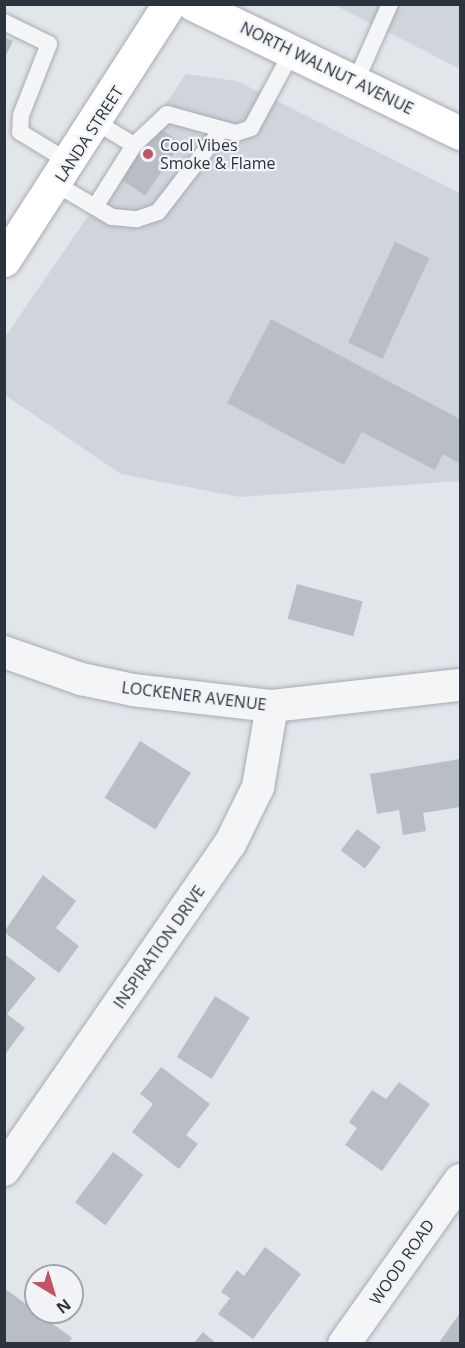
<!DOCTYPE html>
<html>
<head>
<meta charset="utf-8">
<style>
  body { margin:0 }
  #map { position:relative; width:465px; height:1348px; overflow:hidden; background:#e2e5e9; font-family:"Open Sans",sans-serif }
  div>[style] { position:absolute }
  [style*='--x'] { left:calc(var(--x)*1px); top:calc(var(--y)*1px); width:calc(var(--w)*1px); rotate:calc(var(--a)*1deg) }
  .built>* { inset:0; background:#d0d4db }
  .building>* { inset:0; background:#b9bec5; transform-origin:0 0 }
  .roads { filter:drop-shadow(0 0 2px #a7acb3) drop-shadow(0 0 2px #a7acb3) }
  .lane>* { height:16px; margin:-8px; padding:0 8px; transform-origin:8px; border-radius:8px; background:#f4f5f7 }
  .street>* { height:32px; margin:-16px; padding:0 16px; transform-origin:16px; border-radius:16px; background:#f4f5f7 }
  .secondary>* { height:33px; margin:-16.5px; padding:0 16.5px; transform-origin:16.5px; border-radius:16.5px; background:#fff }
  .dots>* { width:16px; height:16px; translate:-50% -50%; box-sizing:border-box; border:3px solid #f1f3f6; border-radius:50% }
  span { translate:-50% -50%; white-space:nowrap; text-align:center; line-height:1.15; -webkit-text-stroke:4.5px #f1f3f6; paint-order:stroke }
  .street-label { font-size:16px; color:#2b333f }
  .poi-label { font-size:16px; color:#2b333f }
  .left { translate:0 -50%; text-align:left }
  .frame { position:absolute; inset:0; border:6px solid #2b333f; pointer-events:none }
  .north { position:absolute; left:24px; top:1264px; width:60px; height:60px; box-sizing:border-box; background:#f1f3f6; border:2px solid #a2a6ad; border-radius:50%; rotate:142deg; font-size:16px; font-weight:700; line-height:24px; text-align:center; color:#2b333f }
  .north::after { content:''; display:block; margin:auto; width:21px; height:27px; background:#c25264; clip-path:polygon(50% 0,100% 100%,50% 72%,0 100%) }
</style>
</head>
<body>
<div id="map">
  <div class="built">
    <div style="clip-path:polygon(333px 5px,460px 5px,460px 69px,345px 10px)"></div>
    <div style="clip-path:polygon(186px 74px,237px 81px,460px 193px,460px 481px,240px 497px,121px 474px,5px 395px,5px 337px)"></div>
  </div>
  <div class="building">
    <div style="clip-path:polygon(4px 37px,13px 41px,4px 59px)"></div>
    <div style="left:156px;top:126px;width:30px;height:64px;rotate:34deg"></div>
    <div style="left:395px;top:242px;width:38px;height:111px;rotate:25deg"></div>
    <div style="clip-path:polygon(271px 319px,460px 419px,460px 464px,443px 454px,435px 470px,362px 432px,344px 465px,227px 403px)"></div>
    <div style="left:297px;top:584px;width:68px;height:36px;rotate:15deg"></div>
    <div style="left:140px;top:741px;width:60px;height:67px;rotate:32deg"></div>
    <div style="clip-path:polygon(460px 759px,460px 807px,423px 813px,426px 831px,403px 835px,399px 810px,377px 814px,370px 774px)"></div>
    <div style="left:357px;top:829px;width:30px;height:27px;rotate:37deg"></div>
    <div style="clip-path:polygon(43px 875px,76px 901px,56px 928px,79px 946px,59px 973px,4px 932px)"></div>
    <div style="clip-path:polygon(4px 954px,36px 978px,7px 1014px,25px 1028px,6px 1053px)"></div>
    <div style="left:215px;top:996px;width:41px;height:72px;rotate:32deg"></div>
    <div style="clip-path:polygon(161px 1067px,210px 1104px,186px 1135px,198px 1144px,179px 1169px,132px 1132px,153px 1104px,140px 1094px)"></div>
    <div style="clip-path:polygon(399px 1082px,430px 1104px,382px 1171px,345px 1145px,357px 1128px,349px 1122px,372px 1090px,386px 1099px)"></div>
    <div style="left:113px;top:1152px;width:38px;height:63px;rotate:37deg"></div>
    <div style="clip-path:polygon(265px 1247px,301px 1274px,253px 1339px,218px 1314px,230px 1298px,221px 1292px,237px 1270px,244px 1276px)"></div>
    <div style="clip-path:polygon(4px 1288px,72px 1338px,68px 1344px,4px 1344px)"></div>
    <div style="clip-path:polygon(460px 1313px,460px 1344px,438px 1344px)"></div>
    <div style="clip-path:polygon(203px 1332px,217px 1344px,193px 1344px)"></div>
  </div>
  <div class="roads">
    <div class="lane">
      <div style="--x:4;--y:22;--w:50;--a:26.1"></div>
      <div style="--x:49;--y:44;--w:76;--a:111.5"></div>
      <div style="--x:21;--y:115;--w:17;--a:93"></div>
      <div style="--x:20;--y:132;--w:57;--a:31.5"></div>
      <div style="--x:356;--y:81;--w:84;--a:-66.2"></div>
      <div style="--x:96;--y:122;--w:44;--a:31.2"></div>
      <div style="--x:134;--y:145;--w:45;--a:-43.2"></div>
      <div style="--x:167;--y:114;--w:72;--a:15.4"></div>
      <div style="--x:236;--y:133;--w:16;--a:-18"></div>
      <div style="--x:251;--y:128;--w:89;--a:-61.7"></div>
      <div style="--x:56;--y:184;--w:65;--a:30.5"></div>
      <div style="--x:112;--y:217;--w:25;--a:5"></div>
      <div style="--x:137;--y:219;--w:22;--a:-18"></div>
      <div style="--x:158;--y:212;--w:100;--a:-52.3"></div>
      <div style="--x:95;--y:207;--w:73;--a:-57.8"></div>
    </div>
    <div class="street">
      <div style="--x:4;--y:652;--w:82;--a:19.3"></div>
      <div style="--x:81;--y:679;--w:53;--a:11.9"></div>
      <div style="--x:133;--y:690;--w:140;--a:6.6"></div>
      <div style="--x:272;--y:706;--w:189;--a:-6.4"></div>
      <div style="--x:4;--y:1170;--w:397;--a:-55.3"></div>
      <div style="--x:230;--y:844;--w:64;--a:-63.8"></div>
      <div style="--x:258;--y:787;--w:82;--a:-80.2"></div>
      <div style="--x:344;--y:1344;--w:201;--a:-54.7"></div>
    </div>
    <div class="secondary">
      <div style="--x:193;--y:4;--w:297;--a:25.8"></div>
      <div style="--x:4;--y:260;--w:305;--a:-57.2"></div>
    </div>
  </div>
  <div class="dots">
    <div style="left:148px;top:154px;background:#c25264"></div>
  </div>
  <div class="street-label">
    <span style="left:327px;top:68px;rotate:26deg">NORTH WALNUT AVENUE</span>
    <span style="left:89px;top:134px;rotate:-57deg">LANDA STREET</span>
    <span style="left:194px;top:696px;rotate:7deg">LOCKENER AVENUE</span>
    <span style="left:159px;top:947px;rotate:-55deg">INSPIRATION DRIVE</span>
    <span style="left:402px;top:1262px;rotate:-55deg">WOOD ROAD</span>
  </div>
  <div class="poi-label">
    <span class="left" style="left:160px;top:154px">Cool Vibes<br>Smoke &amp; Flame</span>
  </div>
  <div class="frame"></div>
  <div class="north">N</div>
</div>
</body>
</html>
